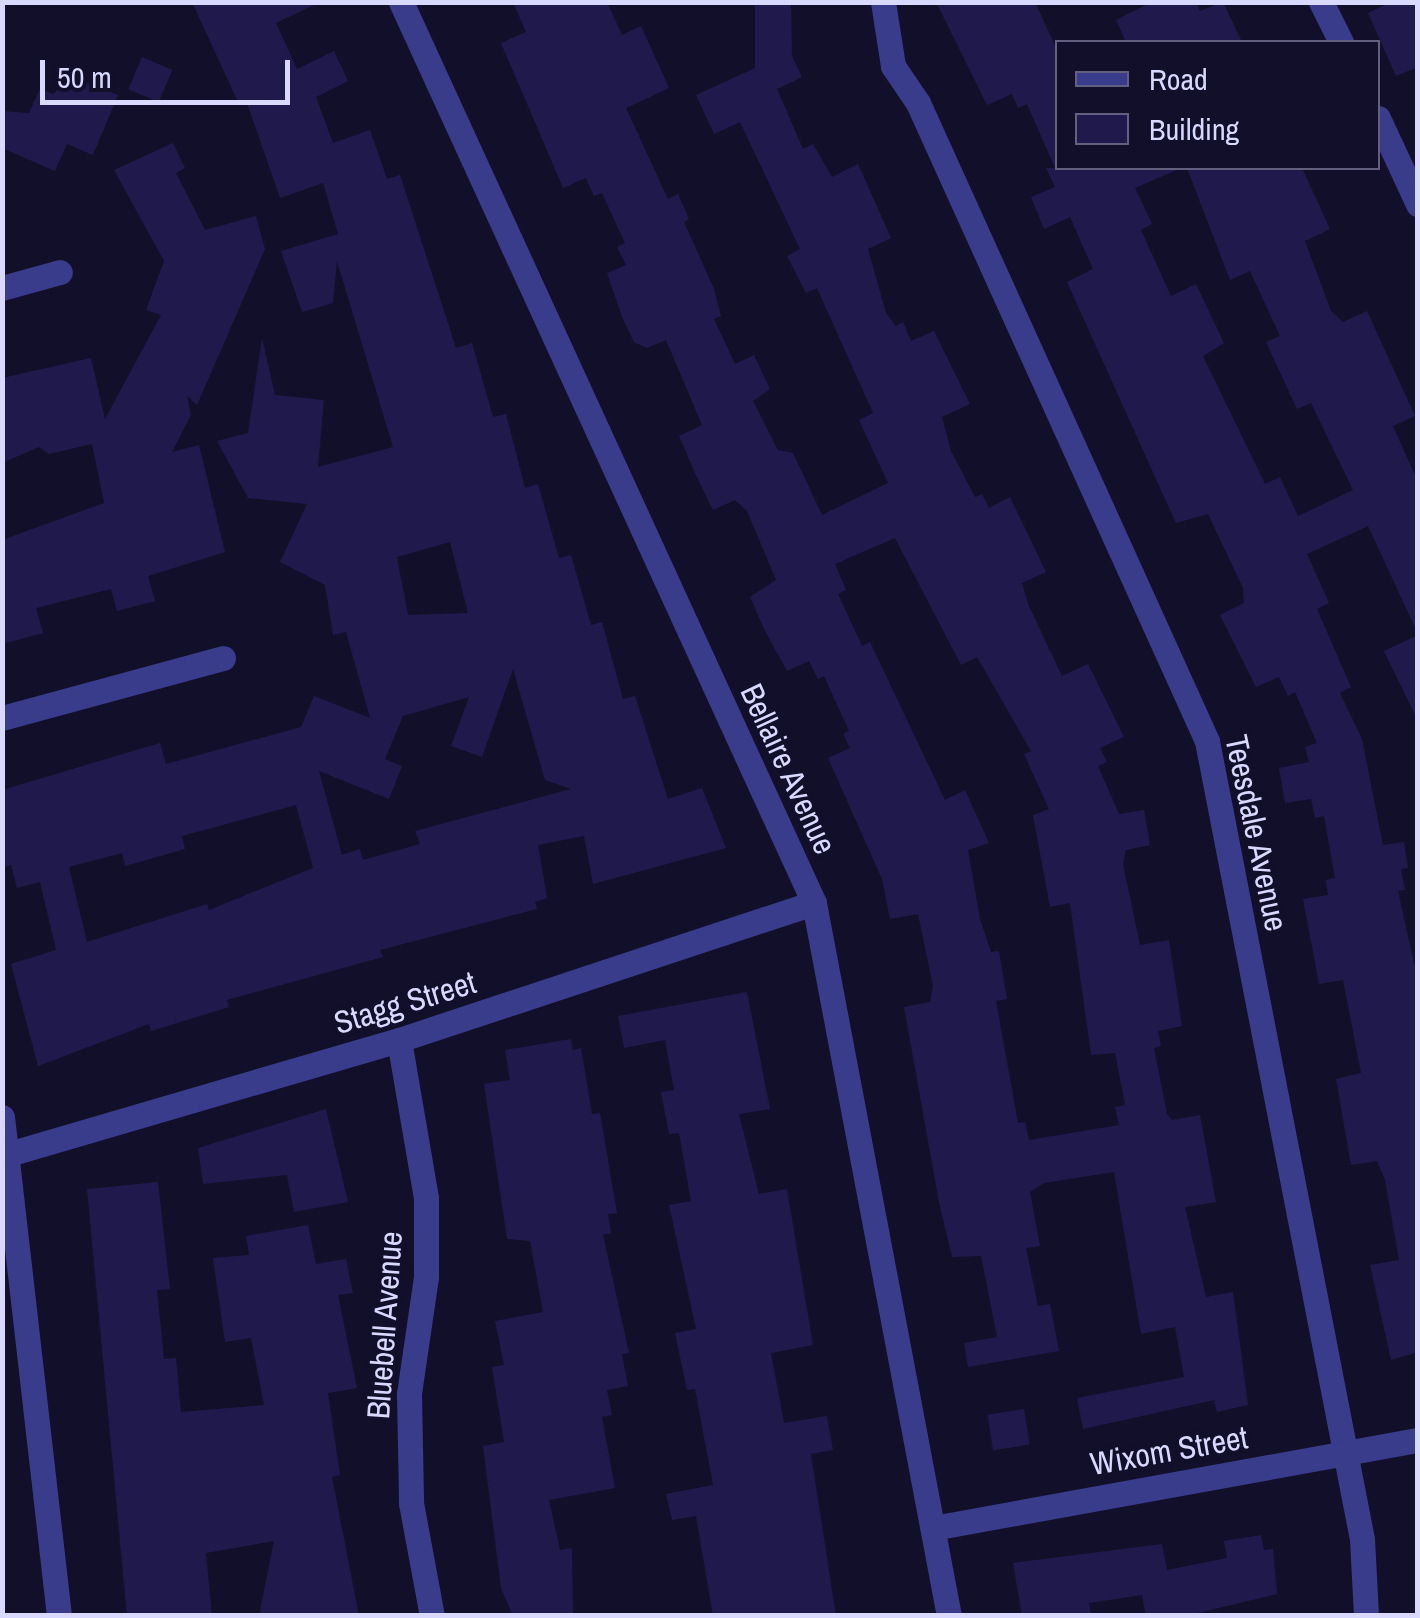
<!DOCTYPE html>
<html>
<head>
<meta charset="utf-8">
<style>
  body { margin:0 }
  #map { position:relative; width:1420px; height:1618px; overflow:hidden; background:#120f2a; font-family:"Archivo Narrow",sans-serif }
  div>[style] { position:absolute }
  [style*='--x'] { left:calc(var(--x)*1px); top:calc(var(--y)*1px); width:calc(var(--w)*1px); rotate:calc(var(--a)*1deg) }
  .building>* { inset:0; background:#201a4c; transform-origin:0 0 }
  .minor>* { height:25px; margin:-12.5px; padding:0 12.5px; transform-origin:12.5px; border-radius:12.5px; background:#383c8b }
  .tertiary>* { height:25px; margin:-12.5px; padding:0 12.5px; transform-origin:12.5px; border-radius:12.5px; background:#383c8b }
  span { translate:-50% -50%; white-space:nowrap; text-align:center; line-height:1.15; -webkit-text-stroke:8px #120f2a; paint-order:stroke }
  .street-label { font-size:32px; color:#d9d8ff }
  .frame { position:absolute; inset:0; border:5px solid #d9d8ff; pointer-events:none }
  .legend { position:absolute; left:1055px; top:40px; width:325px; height:130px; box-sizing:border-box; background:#120f2a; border:2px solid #625f7f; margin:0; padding:12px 18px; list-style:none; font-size:30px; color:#d9d8ff }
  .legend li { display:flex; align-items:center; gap:20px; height:50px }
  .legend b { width:50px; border:2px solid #625f7f }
  .scale { position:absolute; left:40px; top:60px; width:250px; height:45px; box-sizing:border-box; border:5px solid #d9d8ff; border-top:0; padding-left:12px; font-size:30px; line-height:35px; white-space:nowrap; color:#d9d8ff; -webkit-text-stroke:8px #120f2a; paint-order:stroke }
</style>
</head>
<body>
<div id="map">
  <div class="building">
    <div style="clip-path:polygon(evenodd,192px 2px,320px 2px,276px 23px,297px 69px,334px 51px,348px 81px,316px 97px,333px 143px,370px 130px,387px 179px,400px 175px,456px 348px,472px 343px,493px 417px,506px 414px,525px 488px,538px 484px,559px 558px,571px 555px,591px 625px,602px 622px,623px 699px,635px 696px,668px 799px,702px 788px,726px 848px,593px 884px,584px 836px,538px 845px,547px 898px,535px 902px,537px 909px,380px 950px,383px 957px,227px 1000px,229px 1007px,151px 1031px,149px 1024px,38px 1066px,11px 964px,56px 950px,40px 882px,17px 888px,11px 865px,2px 868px,2px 790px,160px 743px,166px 764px,301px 727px,314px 696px,370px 718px,346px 632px,333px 635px,325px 585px,280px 562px,307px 504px,248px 498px,217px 441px,248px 433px,262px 338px,275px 395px,324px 400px,318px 467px,393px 447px,337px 261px,333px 303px,302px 312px,281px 251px,338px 234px,323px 183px,280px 198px,246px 100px,239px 104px,192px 2px,450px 542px,468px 613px,408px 615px,397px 557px,450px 542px,192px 2px,513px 669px,545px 780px,571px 789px,415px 831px,420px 844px,363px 860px,360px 849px,342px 855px,319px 771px,389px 799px,402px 766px,385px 759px,403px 716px,469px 697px,451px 746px,482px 757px,513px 669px,192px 2px,296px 805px,313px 868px,209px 910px,207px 904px,87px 942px,69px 867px,122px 853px,125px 866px,185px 849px,182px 836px,296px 805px)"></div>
    <div style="clip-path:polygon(evenodd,513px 2px,607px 2px,622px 35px,641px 26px,669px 88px,626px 108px,668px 199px,678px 194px,689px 219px,684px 222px,714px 289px,721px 316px,714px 319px,735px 364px,754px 355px,770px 389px,753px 401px,778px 450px,793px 453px,822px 515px,888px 483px,859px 420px,873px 413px,817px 288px,806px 293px,787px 256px,800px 249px,740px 122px,714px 134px,696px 95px,755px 68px,755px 2px,791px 2px,792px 56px,802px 77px,777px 89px,803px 149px,813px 144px,832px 177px,858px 164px,891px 238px,868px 249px,886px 313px,896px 326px,903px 322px,911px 341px,934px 331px,970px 404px,942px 417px,951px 451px,975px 497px,982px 494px,989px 508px,1010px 497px,1046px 572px,1022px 583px,1028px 604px,1062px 676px,1088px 664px,1124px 737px,1100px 748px,1107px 762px,1098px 766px,1119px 814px,1144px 810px,1150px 845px,1126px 850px,1123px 864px,1140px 945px,1169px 940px,1182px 1026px,1158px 1031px,1161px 1046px,1154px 1048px,1167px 1114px,1172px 1120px,1200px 1115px,1216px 1202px,1185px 1207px,1206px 1297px,1233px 1292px,1248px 1405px,1217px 1412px,1214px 1400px,1083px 1429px,1077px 1398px,1184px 1377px,1175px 1327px,1141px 1334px,1114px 1172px,1044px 1183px,1030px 1192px,1040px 1246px,1026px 1248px,1038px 1306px,1050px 1304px,1059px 1351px,968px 1367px,964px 1343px,997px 1337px,981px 1256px,952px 1257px,939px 1202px,904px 1007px,930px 1002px,933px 986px,918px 914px,890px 919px,882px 879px,828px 758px,850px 748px,843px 734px,849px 731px,824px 676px,818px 679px,809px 661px,787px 671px,765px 631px,750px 597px,776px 580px,747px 511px,735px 500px,713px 510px,695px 473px,679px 436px,702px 425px,666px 340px,647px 348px,634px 342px,622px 317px,607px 273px,626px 265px,617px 247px,625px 243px,602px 193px,594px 196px,586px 178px,563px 188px,549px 155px,501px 43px,526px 32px,513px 2px,895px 538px,961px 665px,977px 657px,1031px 751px,1024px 754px,1049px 809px,1033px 815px,1050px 907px,1070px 903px,1091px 1055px,1115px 1053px,1125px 1105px,1115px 1107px,1119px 1125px,1029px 1140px,1025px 1122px,1018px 1123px,996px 1001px,1007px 999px,999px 951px,991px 952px,980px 919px,968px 850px,989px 843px,965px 790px,945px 800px,870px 642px,862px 646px,838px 594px,846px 590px,835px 564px,895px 538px)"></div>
    <div style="clip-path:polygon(936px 2px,1035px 2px,1058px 52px,1058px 168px,1181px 168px,1135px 188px,1152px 224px,1141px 230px,1171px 296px,1196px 284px,1224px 343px,1203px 356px,1265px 484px,1280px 477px,1298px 516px,1353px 490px,1311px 403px,1297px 409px,1266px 342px,1280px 336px,1250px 271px,1230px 280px,1187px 168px,1302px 168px,1330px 229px,1305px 241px,1331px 311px,1343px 322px,1367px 311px,1415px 416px,1393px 426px,1418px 482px,1418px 634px,1368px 526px,1307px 554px,1329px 603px,1317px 609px,1351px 687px,1340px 693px,1362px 739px,1383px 845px,1404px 842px,1408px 868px,1401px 869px,1405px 890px,1398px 891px,1418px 981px,1418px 1352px,1391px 1360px,1370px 1265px,1399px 1260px,1385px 1180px,1377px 1161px,1351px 1165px,1336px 1079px,1361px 1073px,1343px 980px,1319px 984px,1303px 899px,1328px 895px,1326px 880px,1335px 878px,1324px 816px,1315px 818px,1311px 799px,1285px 803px,1279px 768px,1309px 762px,1305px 747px,1317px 743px,1295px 692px,1288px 696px,1279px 677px,1256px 687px,1220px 615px,1244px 603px,1243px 588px,1208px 514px,1176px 523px,1156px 479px,1067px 282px,1093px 269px,1070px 217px,1044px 229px,1031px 197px,1055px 187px,1046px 168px,1055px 168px,1027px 104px,1018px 108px,1012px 94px,987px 105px)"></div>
    <div style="clip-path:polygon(1152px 2px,1196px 2px,1200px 11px,1223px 2px,1242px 42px,1126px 42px,1116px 20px)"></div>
    <div style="clip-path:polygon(1391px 2px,1418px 2px,1418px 67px,1396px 76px,1368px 13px)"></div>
    <div style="left:142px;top:57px;width:33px;height:35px;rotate:23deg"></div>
    <div style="clip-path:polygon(73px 77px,118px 95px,93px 155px,67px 144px,55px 171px,2px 148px,2px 111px,29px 113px,40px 89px,53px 94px)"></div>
    <div style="clip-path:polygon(173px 143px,185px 168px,176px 173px,205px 230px,256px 216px,265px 249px,197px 405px,187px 396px,191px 415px,172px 452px,199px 445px,225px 552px,148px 576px,155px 601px,117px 611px,111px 589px,36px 608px,43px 633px,2px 644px,2px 540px,104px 503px,92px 444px,49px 454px,39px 447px,2px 463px,2px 378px,91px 358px,105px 419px,161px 315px,146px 310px,164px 261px,114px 170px)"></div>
    <div style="clip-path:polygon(1418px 635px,1418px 721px,1384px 651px)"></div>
    <div style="clip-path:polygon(747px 992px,770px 1109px,739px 1114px,759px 1194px,787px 1189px,813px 1345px,771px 1353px,784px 1423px,827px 1416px,833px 1450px,811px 1454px,836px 1616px,713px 1616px,696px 1516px,672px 1520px,666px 1494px,713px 1485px,695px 1389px,687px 1390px,675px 1333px,696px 1329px,669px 1205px,691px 1201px,679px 1133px,669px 1134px,661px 1092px,674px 1090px,665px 1040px,624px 1048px,618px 1016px)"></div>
    <div style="clip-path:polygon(571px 1039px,573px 1050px,581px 1048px,592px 1114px,600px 1113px,617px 1213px,608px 1214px,611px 1233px,603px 1235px,629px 1353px,622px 1354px,628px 1386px,607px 1390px,612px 1415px,602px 1417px,615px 1488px,549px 1500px,560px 1550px,572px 1548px,573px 1616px,513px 1616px,501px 1588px,483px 1446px,504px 1442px,492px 1367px,504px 1365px,495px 1321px,543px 1312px,530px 1241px,507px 1239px,484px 1084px,510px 1080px,505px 1050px)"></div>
    <div style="clip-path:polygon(326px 1109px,348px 1202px,294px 1212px,287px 1175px,203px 1184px,198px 1148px)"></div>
    <div style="clip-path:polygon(158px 1182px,170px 1289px,157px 1290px,164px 1359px,176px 1358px,181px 1412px,264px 1405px,251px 1338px,225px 1342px,213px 1258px,249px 1255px,246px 1236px,308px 1225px,316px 1264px,346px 1259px,353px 1293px,338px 1295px,357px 1388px,328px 1393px,340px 1475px,332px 1477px,359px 1616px,259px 1616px,274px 1541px,206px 1553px,212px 1616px,127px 1616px,87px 1189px)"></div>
    <div style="left:1024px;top:1409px;width:36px;height:37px;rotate:81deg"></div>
    <div style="clip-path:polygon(1261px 1535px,1264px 1550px,1273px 1549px,1277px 1594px,1185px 1616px,1146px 1616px,1142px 1595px,1089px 1603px,1091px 1616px,1022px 1616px,1013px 1563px,1162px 1544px,1167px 1570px,1227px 1558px,1224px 1541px)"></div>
  </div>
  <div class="minor">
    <div style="--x:883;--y:2;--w:65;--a:81.1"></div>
    <div style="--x:893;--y:66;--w:45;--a:56"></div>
    <div style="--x:918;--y:103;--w:700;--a:65.63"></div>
    <div style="--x:1207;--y:741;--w:813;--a:79.01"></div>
    <div style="--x:1362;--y:1539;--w:77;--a:87"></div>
    <div style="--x:1321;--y:2;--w:45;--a:63.4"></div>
    <div style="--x:1378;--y:118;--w:95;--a:65.1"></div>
    <div style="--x:2;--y:288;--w:60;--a:-15.4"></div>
    <div style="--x:2;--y:718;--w:229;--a:-15.2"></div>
    <div style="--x:399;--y:1040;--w:160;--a:80.3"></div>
    <div style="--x:426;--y:1198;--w:79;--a:90"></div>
    <div style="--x:426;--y:1277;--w:118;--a:98.3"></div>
    <div style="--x:409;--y:1394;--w:109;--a:88.9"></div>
    <div style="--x:411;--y:1503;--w:115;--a:79.5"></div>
    <div style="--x:2;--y:1117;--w:502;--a:83.48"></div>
    <div style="--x:12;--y:1153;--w:403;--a:-16.3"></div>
    <div style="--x:399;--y:1040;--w:437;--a:-18.3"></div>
    <div style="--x:933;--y:1528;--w:493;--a:-10.3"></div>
  </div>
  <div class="tertiary">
    <div style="--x:401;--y:2;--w:991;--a:65.37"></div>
    <div style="--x:814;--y:903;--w:726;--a:79.28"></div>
  </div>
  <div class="street-label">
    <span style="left:788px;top:769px;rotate:65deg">Bellaire Avenue</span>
    <span style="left:1256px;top:833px;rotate:78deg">Teesdale Avenue</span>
    <span style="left:405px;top:1003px;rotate:-17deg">Stagg Street</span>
    <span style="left:385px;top:1325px;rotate:-86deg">Bluebell Avenue</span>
    <span style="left:1169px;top:1451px;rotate:-10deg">Wixom Street</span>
  </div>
  <div class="frame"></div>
  <ul class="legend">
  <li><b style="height:12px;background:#383c8b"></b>Road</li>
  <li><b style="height:28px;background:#201a4c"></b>Building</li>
  </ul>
  <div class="scale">50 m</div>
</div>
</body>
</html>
